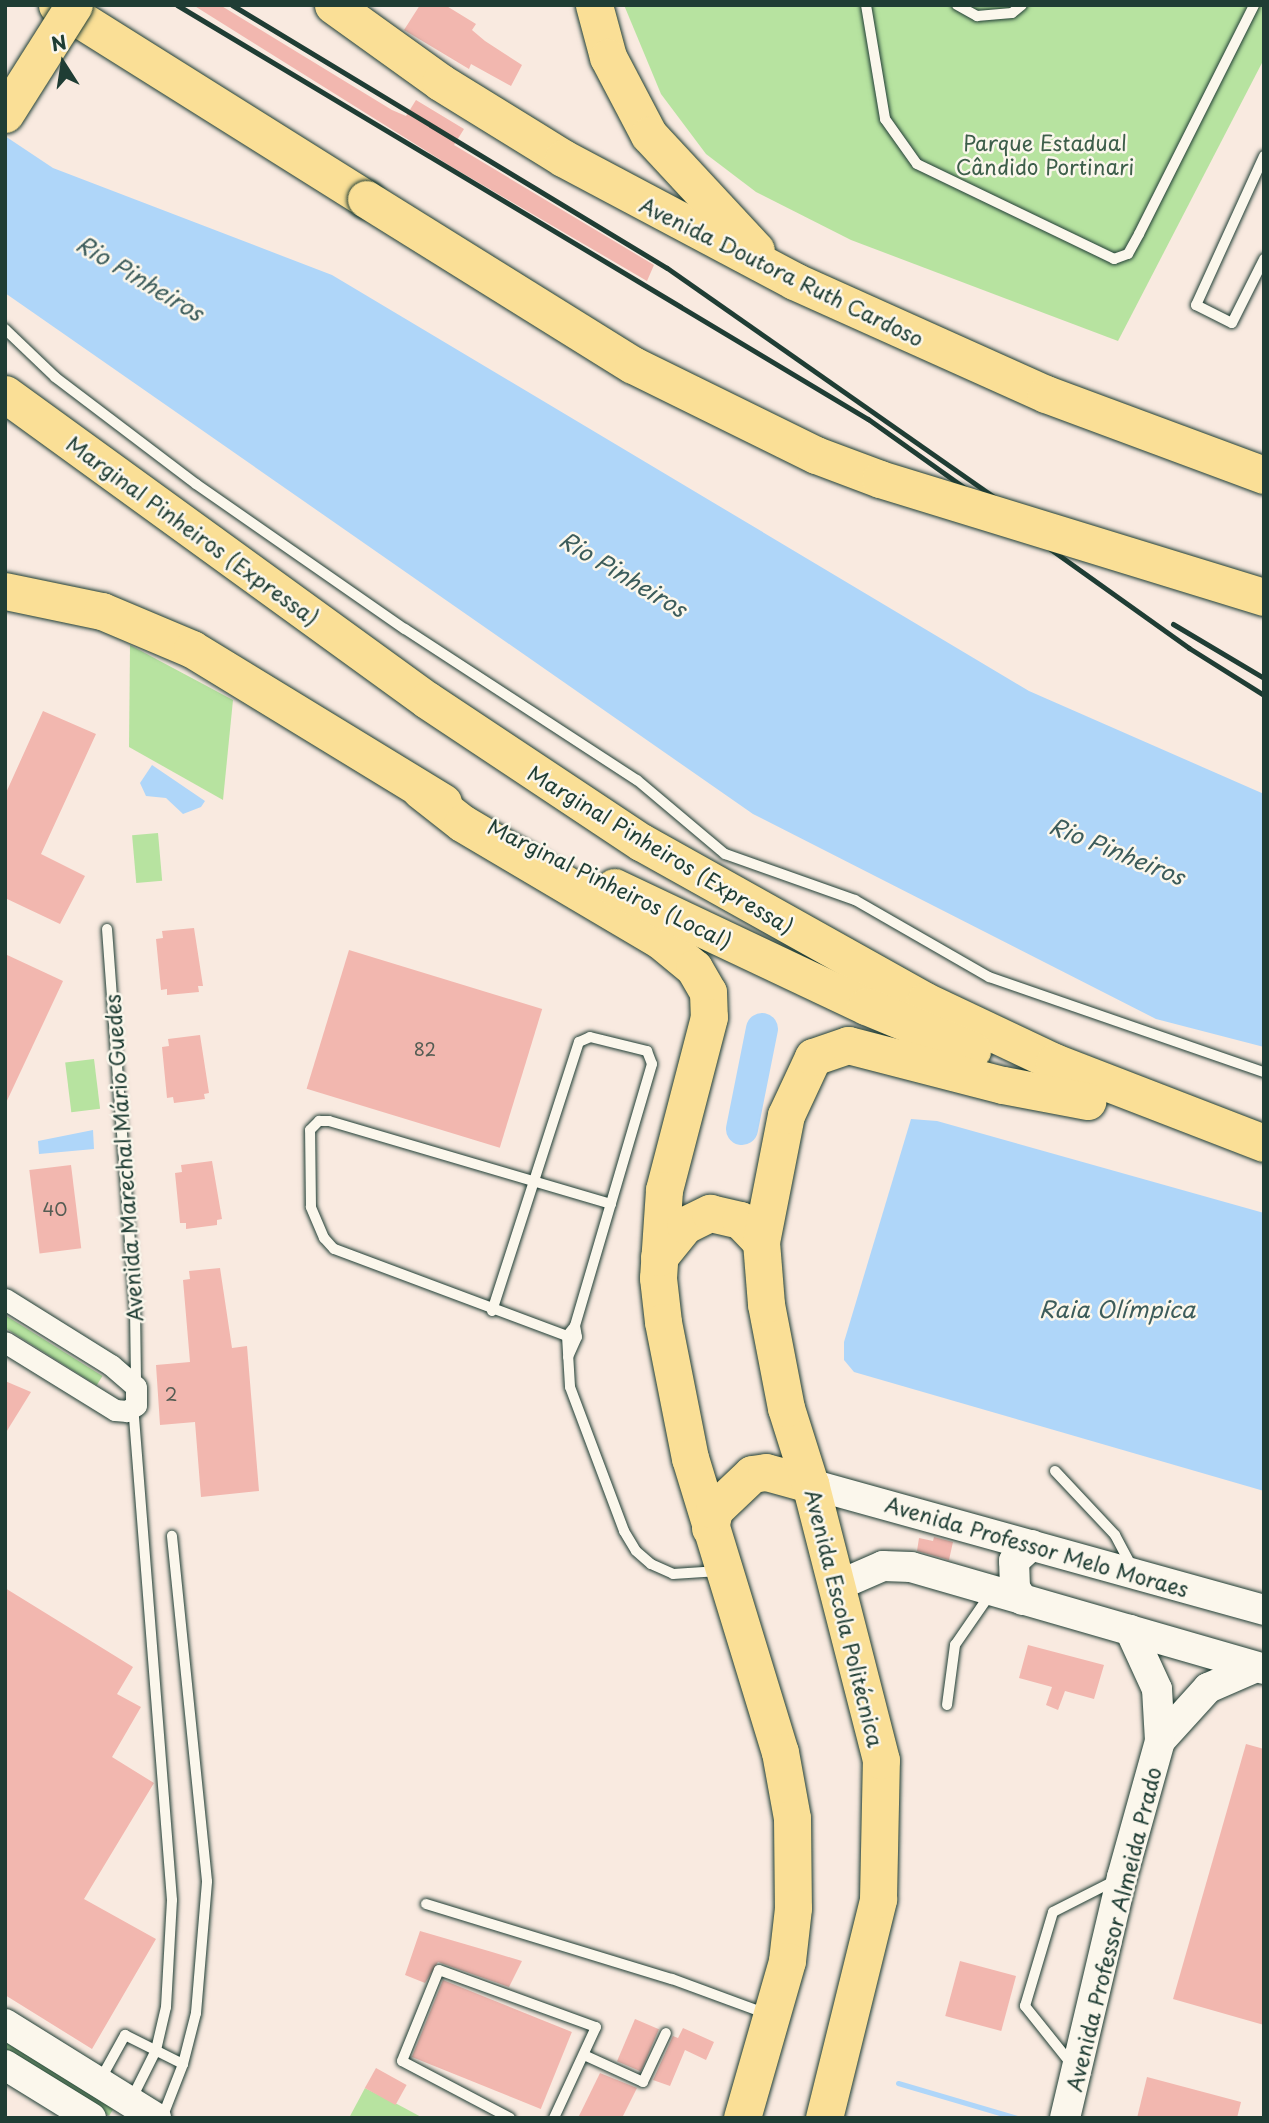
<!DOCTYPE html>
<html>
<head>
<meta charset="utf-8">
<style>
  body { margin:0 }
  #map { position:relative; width:1269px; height:2123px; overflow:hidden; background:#f9eae0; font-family:"Playpen Sans",sans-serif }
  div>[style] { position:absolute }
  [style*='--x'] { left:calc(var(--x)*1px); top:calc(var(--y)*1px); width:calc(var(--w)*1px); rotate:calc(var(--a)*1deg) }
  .green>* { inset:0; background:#b7e3a0; transform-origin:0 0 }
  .water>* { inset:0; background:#afd6f9 }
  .stream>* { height:5px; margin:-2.5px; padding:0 2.5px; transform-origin:2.5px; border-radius:2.5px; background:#afd6f9 }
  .river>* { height:32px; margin:-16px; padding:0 16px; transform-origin:16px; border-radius:16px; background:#afd6f9 }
  .building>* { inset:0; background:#f2b7af; transform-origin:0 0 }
  .roads { filter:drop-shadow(0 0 2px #1f3d34) drop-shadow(0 0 2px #1f3d34) }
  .lane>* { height:10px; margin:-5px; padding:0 5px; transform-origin:5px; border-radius:5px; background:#fbf7ec }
  .street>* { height:21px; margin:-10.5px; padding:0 10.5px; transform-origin:10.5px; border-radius:10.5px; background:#fbf7ec }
  .secondary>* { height:30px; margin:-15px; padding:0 15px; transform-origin:15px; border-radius:15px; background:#fbf7ec }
  .highway>* { height:37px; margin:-18.5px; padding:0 18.5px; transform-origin:18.5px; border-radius:18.5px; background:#fadf96 }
  .rail>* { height:5px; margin:-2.5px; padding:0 2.5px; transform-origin:2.5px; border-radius:2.5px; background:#1f3d34 }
  .bridges { filter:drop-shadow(0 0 2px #1f3d34) drop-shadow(0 0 2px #1f3d34) }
  .highway-bridge>* { height:37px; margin:-18.5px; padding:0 18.5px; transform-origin:18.5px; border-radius:18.5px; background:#fadf96 }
  span { translate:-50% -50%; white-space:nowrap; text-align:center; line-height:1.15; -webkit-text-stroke:5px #fbf7ec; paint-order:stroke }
  .number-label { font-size:18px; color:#545c53 }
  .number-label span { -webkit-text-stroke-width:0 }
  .park-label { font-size:21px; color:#3d5e4a }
  .street-label { font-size:21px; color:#1f3d34 }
  .water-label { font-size:23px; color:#3c5c5b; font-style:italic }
  .frame { position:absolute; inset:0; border:7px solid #1f3d34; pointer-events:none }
  .north { position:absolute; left:28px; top:28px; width:70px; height:70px; -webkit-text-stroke:5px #fbf7ec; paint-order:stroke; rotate:348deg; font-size:19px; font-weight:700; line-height:28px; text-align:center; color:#1f3d34 }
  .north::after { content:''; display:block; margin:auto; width:24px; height:32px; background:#1f3d34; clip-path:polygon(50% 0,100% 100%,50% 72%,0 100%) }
</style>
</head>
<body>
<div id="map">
  <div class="green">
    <div style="clip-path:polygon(624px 5px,1264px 5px,1264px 59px,1118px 341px,851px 240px,756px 192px,706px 154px,661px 94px)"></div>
    <div style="clip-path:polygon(130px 645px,233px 700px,223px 800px,129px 747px)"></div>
    <div style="left:158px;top:833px;width:48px;height:26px;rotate:85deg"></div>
    <div style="left:94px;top:1059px;width:50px;height:29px;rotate:83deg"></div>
    <div style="left:5px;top:1315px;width:115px;height:11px;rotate:32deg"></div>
    <div style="left:5px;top:2039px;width:129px;height:10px;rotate:32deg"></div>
    <div style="clip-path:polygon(365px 2088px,397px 2104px,423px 2118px,349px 2118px)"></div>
  </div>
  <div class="water">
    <div style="clip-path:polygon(5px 136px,53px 168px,332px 275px,1029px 691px,1264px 794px,1264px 1047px,1156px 1019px,753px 814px,5px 293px)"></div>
    <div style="clip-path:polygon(152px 765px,205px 801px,201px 807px,183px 814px,166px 798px,146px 796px,140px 783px)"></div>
    <div style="clip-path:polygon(911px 1119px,937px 1121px,1264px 1213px,1264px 1491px,854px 1372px,844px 1360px,844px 1342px)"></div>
    <div style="clip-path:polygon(93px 1130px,94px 1149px,39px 1154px,38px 1141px)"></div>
  </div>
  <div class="stream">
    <div style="--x:898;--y:2083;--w:124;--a:16.4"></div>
  </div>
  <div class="river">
    <div style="--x:742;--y:1129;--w:102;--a:-78.7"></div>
  </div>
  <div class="building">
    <div style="clip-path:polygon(193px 5px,220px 5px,392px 110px,406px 116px,416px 100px,464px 129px,454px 145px,654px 265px,647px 281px,452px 167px)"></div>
    <div style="clip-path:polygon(420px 5px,445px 5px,476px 24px,472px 30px,485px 41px,522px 65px,511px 86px,471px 64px,469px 69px,404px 30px)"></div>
    <div style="clip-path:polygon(43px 711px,96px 734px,41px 854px,85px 876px,60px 924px,5px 898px,5px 795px)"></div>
    <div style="clip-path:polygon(194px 928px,203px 986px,198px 986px,199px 992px,167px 995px,167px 989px,161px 990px,156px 939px,163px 938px,162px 931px)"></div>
    <div style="left:349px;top:950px;width:202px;height:145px;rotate:17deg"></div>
    <div style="clip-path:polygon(5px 954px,63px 981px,5px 1105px)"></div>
    <div style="clip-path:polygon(200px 1035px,209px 1093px,204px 1094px,205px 1099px,174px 1103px,173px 1097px,167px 1098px,162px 1047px,169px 1046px,168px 1039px)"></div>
    <div style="clip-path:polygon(212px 1161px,222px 1219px,217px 1220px,217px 1225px,186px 1229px,186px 1223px,180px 1223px,175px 1173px,182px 1172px,181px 1165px)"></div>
    <div style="left:71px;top:1165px;width:84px;height:42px;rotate:83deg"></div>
    <div style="clip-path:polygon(220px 1268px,232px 1348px,247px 1346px,259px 1491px,201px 1497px,195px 1422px,160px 1425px,156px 1365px,190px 1362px,183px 1280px,190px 1279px,189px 1271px)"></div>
    <div style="clip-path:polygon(5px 1381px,31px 1392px,5px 1434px)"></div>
    <div style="clip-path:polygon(934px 1537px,953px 1542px,949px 1560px,917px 1551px,919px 1538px,933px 1541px)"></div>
    <div style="clip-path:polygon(5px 1588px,133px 1667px,117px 1694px,141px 1707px,112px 1757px,154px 1783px,84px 1899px,156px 1939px,92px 2049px,5px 1995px)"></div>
    <div style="clip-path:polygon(1028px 1645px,1104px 1665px,1094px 1699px,1065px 1691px,1058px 1710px,1046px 1705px,1052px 1687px,1019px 1678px)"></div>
    <div style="clip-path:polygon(1246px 1744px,1264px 1749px,1264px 2025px,1173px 1999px)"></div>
    <div style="clip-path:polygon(420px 1931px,492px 1952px,522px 1961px,509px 1987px,438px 1962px,425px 1983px,405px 1975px)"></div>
    <div style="left:960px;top:1961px;width:58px;height:57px;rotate:15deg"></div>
    <div style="left:443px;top:1980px;width:139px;height:83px;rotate:22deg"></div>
    <div style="left:635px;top:2019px;width:26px;height:46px;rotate:23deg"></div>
    <div style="clip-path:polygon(683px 2028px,714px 2042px,706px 2060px,685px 2050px,670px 2086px,653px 2080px,673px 2036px,678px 2038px)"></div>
    <div style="left:376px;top:2068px;width:35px;height:23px;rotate:29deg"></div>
    <div style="clip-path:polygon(600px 2073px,637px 2088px,622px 2118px,578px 2118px)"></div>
    <div style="clip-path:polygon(1147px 2077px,1241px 2102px,1237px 2118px,1137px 2118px)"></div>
  </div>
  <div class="roads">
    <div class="lane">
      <div style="--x:866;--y:5;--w:116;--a:80.5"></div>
      <div style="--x:885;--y:119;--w:55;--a:54.6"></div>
      <div style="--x:917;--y:164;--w:219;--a:25.7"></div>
      <div style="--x:1114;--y:259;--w:15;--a:-20"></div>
      <div style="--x:1128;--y:254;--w:23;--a:-61"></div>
      <div style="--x:1139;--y:234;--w:256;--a:-63.3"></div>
      <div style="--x:957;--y:5;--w:23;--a:29"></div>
      <div style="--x:977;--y:16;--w:35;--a:-5"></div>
      <div style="--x:1012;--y:13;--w:13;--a:-39"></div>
      <div style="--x:1264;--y:156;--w:164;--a:114.5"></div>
      <div style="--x:1196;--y:305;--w:40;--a:26.6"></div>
      <div style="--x:1232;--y:323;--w:72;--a:-63.4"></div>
      <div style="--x:5;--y:329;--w:69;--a:43.8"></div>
      <div style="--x:55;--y:377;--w:177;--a:37.2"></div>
      <div style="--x:196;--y:484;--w:254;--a:34.8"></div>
      <div style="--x:405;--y:629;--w:277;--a:33.1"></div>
      <div style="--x:637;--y:780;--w:115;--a:40.1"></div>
      <div style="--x:725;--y:854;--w:138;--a:19.5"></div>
      <div style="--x:855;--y:900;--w:155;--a:29.9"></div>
      <div style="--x:989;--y:977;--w:291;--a:19.1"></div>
      <div style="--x:107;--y:929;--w:381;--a:85.8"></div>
      <div style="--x:135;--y:1309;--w:75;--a:89.2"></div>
      <div style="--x:492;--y:1311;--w:283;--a:-72.1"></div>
      <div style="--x:579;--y:1042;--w:12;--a:-24"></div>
      <div style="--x:590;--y:1037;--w:59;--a:13.8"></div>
      <div style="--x:647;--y:1051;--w:14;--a:69"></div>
      <div style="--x:652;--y:1064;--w:273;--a:106.4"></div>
      <div style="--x:575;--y:1326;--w:13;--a:129"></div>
      <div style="--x:567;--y:1336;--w:51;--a:86.6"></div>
      <div style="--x:570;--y:1387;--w:154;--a:69.4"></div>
      <div style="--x:624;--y:1531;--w:23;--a:59"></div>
      <div style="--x:636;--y:1551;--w:20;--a:41"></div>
      <div style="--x:651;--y:1564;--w:24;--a:24"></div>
      <div style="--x:673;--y:1574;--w:46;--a:-3.7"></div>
      <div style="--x:567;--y:1336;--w:249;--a:-159.5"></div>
      <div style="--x:334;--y:1249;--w:15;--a:-132"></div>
      <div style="--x:324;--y:1238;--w:34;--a:-113"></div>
      <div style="--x:311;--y:1207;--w:77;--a:-90.7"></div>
      <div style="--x:310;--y:1130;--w:13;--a:-45"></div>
      <div style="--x:319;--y:1121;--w:10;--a:0"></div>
      <div style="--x:329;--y:1121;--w:294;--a:16.4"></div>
      <div style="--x:568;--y:1357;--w:22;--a:-66"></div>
      <div style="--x:577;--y:1337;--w:11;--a:-100"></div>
      <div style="--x:1055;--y:1471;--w:88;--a:46.8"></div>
      <div style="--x:1115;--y:1535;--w:38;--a:62"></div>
      <div style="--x:947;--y:1705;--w:61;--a:-82.4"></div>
      <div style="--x:955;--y:1645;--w:63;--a:-55.3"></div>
      <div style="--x:426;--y:1904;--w:257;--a:17"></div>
      <div style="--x:672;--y:1979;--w:101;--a:20.2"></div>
      <div style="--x:584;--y:2055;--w:65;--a:24.6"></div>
      <div style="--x:643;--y:2082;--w:54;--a:-64.9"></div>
      <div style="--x:1073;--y:2066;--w:77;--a:-128.7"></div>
      <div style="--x:1025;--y:2006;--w:98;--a:-73.4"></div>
      <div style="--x:1053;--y:1912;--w:71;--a:-26.9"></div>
      <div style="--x:99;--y:2082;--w:54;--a:-61"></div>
      <div style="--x:125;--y:2035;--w:65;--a:26.6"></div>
      <div style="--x:131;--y:2100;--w:56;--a:-63.4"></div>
      <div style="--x:156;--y:2050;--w:44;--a:-76.9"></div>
      <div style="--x:166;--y:2007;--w:107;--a:-86.8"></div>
      <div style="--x:172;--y:1900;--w:493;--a:-94.5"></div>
      <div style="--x:162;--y:2118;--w:58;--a:-68.7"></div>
      <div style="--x:183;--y:2064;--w:53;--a:-75.7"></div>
      <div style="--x:196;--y:2013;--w:132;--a:-85.2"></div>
      <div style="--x:207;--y:1881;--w:347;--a:-95.8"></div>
      <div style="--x:510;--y:2118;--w:122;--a:-152.2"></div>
      <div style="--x:402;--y:2061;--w:98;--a:-67.9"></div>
      <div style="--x:439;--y:1970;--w:167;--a:20"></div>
      <div style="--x:596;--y:2027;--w:100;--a:114.8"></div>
    </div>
    <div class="street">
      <div style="--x:5;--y:1299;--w:125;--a:31.9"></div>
      <div style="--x:111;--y:1365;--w:33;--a:41"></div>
      <div style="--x:136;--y:1387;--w:18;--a:90"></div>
      <div style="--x:136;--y:1405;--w:11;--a:146"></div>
      <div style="--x:127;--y:1411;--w:12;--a:-175"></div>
      <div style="--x:115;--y:1410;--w:129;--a:-148.3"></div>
    </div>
    <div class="secondary">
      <div style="--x:810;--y:1484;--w:471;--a:15.5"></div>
      <div style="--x:837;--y:1586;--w:50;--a:-23.5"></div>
      <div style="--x:883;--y:1566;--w:28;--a:2"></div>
      <div style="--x:911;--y:1567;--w:367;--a:16.1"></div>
      <div style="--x:1023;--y:1600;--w:14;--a:-124"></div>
      <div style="--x:1015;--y:1588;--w:27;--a:-92"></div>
      <div style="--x:1014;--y:1561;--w:24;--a:-42"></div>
      <div style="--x:1160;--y:1741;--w:72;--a:-47.8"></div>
      <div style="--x:1208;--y:1688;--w:52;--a:-23.6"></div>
      <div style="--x:5;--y:2024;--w:178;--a:31.9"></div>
      <div style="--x:5;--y:2065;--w:101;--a:31.6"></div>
      <div style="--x:1065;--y:2118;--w:248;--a:-76.7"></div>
      <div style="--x:1122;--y:1877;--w:141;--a:-74.4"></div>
      <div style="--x:1160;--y:1741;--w:52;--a:-93.3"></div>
      <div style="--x:1157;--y:1689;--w:65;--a:-114.6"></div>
    </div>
    <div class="highway">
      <div style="--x:57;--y:5;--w:365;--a:32.1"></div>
      <div style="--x:333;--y:5;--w:132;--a:35.7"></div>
      <div style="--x:440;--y:82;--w:145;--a:31.7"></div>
      <div style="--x:563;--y:158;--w:262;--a:28"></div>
      <div style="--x:794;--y:281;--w:276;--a:24.2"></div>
      <div style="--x:1046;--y:394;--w:233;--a:20.4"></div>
      <div style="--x:594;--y:5;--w:54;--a:74.9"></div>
      <div style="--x:608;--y:57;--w:88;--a:62.3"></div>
      <div style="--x:649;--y:135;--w:157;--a:47.1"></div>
      <div style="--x:5;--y:394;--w:521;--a:35.95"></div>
      <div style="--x:427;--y:700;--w:257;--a:33.6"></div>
      <div style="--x:641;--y:842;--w:325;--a:29.2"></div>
      <div style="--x:925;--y:1001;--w:143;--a:25.3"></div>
      <div style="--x:1054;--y:1062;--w:225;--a:21.1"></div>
      <div style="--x:5;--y:591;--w:99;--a:11.7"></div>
      <div style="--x:102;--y:611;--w:98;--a:22.9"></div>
      <div style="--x:192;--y:649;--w:294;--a:31.4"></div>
      <div style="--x:420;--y:790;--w:53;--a:38.2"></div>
      <div style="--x:462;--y:823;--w:230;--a:30.6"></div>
      <div style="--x:660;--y:940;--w:44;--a:39.5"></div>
      <div style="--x:694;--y:968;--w:28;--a:60"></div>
      <div style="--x:708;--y:992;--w:25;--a:88"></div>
      <div style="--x:709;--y:1017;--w:179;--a:104.6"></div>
      <div style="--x:664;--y:1190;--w:88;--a:93.9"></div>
      <div style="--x:658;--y:1278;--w:44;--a:83.5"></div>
      <div style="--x:663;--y:1322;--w:139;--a:78.8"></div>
      <div style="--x:690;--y:1458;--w:307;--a:73"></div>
      <div style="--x:780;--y:1752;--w:67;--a:79.7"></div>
      <div style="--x:792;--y:1818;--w:90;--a:89.4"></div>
      <div style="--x:793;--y:1908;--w:53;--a:96.5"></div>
      <div style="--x:787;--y:1961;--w:163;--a:106"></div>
      <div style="--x:614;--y:887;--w:279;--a:25.3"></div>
      <div style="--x:866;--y:1006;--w:115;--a:22.5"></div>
      <div style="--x:659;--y:1257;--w:41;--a:-50.9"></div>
      <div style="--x:685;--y:1225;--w:28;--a:-26"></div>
      <div style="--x:710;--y:1213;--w:31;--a:13"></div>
      <div style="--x:740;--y:1220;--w:30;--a:46"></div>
      <div style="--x:710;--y:1528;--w:18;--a:-77"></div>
      <div style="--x:714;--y:1510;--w:52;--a:-43.5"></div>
      <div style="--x:752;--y:1474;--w:14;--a:-8"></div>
      <div style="--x:766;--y:1472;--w:46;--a:15.3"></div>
      <div style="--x:824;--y:2118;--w:226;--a:-76.1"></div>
      <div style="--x:878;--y:1899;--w:139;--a:-88.8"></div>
      <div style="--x:881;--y:1760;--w:285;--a:-104.4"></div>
      <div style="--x:810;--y:1484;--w:80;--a:-107.5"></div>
      <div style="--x:786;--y:1408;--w:106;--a:-100.9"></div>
      <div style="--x:766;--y:1304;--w:62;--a:-94.6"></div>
      <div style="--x:761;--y:1242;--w:129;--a:-78.9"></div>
      <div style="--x:786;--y:1115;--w:64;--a:-65"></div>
      <div style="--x:813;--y:1057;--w:37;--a:-19"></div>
      <div style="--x:848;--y:1045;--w:160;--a:14.5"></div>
      <div style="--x:1003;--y:1085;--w:86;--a:10.8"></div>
    </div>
  </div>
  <div class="rail">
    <div style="--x:177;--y:5;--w:806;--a:30.93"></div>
    <div style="--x:868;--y:419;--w:394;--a:35.5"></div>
    <div style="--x:1189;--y:648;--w:89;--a:32.1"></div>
    <div style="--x:232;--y:5;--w:508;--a:31.16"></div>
    <div style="--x:667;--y:268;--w:469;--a:35"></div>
    <div style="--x:1173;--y:624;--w:106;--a:30.7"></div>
  </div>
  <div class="bridges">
    <div class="highway-bridge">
      <div style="--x:5;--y:114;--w:129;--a:-57.7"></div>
      <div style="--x:366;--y:199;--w:314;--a:31.9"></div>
      <div style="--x:633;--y:365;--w:204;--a:26.2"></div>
      <div style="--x:816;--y:455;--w:68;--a:20.6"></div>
      <div style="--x:880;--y:479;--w:402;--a:17.1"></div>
    </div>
  </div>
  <div class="number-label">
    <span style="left:425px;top:1049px">82</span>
    <span style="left:55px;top:1209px">40</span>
    <span style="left:171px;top:1394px">2</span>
  </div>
  <div class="park-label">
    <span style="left:1045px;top:154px">Parque Estadual<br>Cândido Portinari</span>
  </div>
  <div class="street-label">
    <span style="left:782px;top:271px;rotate:26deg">Avenida Doutora Ruth Cardoso</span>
    <span style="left:193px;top:530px;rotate:36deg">Marginal Pinheiros (Expressa)</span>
    <span style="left:661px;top:849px;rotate:31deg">Marginal Pinheiros (Expressa)</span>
    <span style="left:610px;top:883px;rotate:26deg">Marginal Pinheiros (Local)</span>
    <span style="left:123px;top:1158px;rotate:-94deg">Avenida Marechal Mário Guedes</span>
    <span style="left:1037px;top:1546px;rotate:16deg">Avenida Professor Melo Moraes</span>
    <span style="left:845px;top:1618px;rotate:76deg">Avenida Escola Politécnica</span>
    <span style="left:1113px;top:1929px;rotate:-76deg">Avenida Professor Almeida Prado</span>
  </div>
  <div class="water-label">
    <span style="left:140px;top:278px;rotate:31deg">Rio Pinheiros</span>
    <span style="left:623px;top:574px;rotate:31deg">Rio Pinheiros</span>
    <span style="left:1117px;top:851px;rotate:22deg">Rio Pinheiros</span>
    <span style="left:1117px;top:1309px">Raia Olímpica</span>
  </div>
  <div class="frame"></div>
  <div class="north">N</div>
</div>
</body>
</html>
